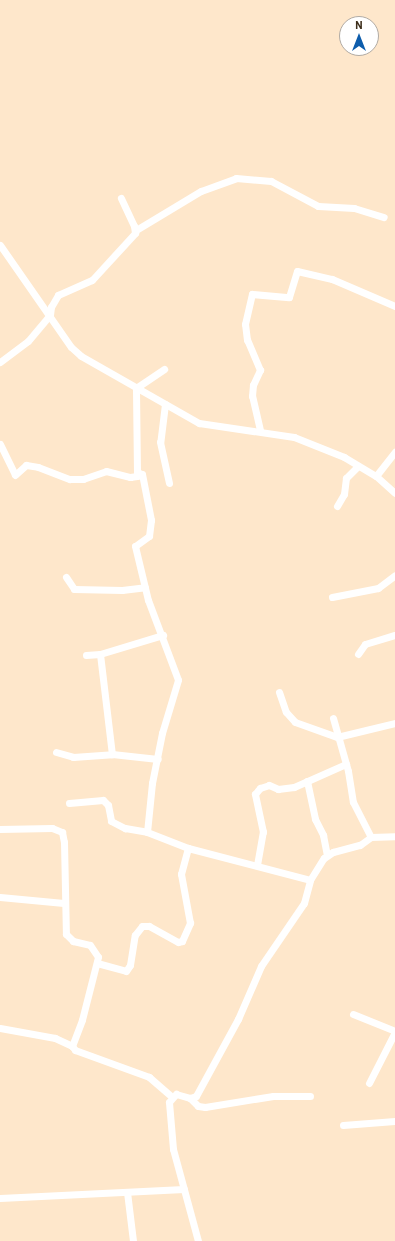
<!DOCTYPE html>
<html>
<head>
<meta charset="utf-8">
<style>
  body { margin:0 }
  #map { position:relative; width:395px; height:1241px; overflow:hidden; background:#fee7cb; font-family:Barlow,sans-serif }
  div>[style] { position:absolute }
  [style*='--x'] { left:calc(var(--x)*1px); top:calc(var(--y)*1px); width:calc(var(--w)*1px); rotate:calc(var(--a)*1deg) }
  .minor>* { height:7px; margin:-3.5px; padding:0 3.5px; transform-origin:3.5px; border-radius:3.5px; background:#fff }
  span { translate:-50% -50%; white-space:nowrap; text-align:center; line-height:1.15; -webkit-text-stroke:3px #fff; paint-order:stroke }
  .north { position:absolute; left:339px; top:16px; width:40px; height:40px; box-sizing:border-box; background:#fff; border:1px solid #b1aba4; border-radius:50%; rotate:0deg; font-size:11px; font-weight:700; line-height:16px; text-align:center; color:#3d2e1b }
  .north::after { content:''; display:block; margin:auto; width:14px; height:18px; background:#0d5dac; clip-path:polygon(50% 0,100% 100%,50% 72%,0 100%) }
</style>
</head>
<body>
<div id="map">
  <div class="minor">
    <div style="--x:136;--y:230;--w:76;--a:-31"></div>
    <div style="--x:201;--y:191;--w:37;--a:-20"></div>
    <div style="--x:236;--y:178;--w:35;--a:5"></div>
    <div style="--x:271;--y:181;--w:53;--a:28"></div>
    <div style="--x:318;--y:206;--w:36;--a:3"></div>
    <div style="--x:354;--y:208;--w:31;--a:17"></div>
    <div style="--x:0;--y:245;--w:124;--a:55.2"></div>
    <div style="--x:71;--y:347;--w:13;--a:42"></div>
    <div style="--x:81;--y:356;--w:136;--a:29.6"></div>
    <div style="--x:199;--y:423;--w:96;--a:8.4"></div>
    <div style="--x:294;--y:437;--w:54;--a:21.8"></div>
    <div style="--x:344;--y:457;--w:37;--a:31"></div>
    <div style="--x:376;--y:476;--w:25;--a:42"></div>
    <div style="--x:0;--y:362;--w:35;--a:-37"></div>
    <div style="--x:28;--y:341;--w:34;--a:-50"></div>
    <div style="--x:50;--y:315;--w:8;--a:-83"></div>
    <div style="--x:51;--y:307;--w:14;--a:-60"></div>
    <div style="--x:58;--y:295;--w:37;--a:-24"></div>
    <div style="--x:92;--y:280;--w:64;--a:-47.5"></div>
    <div style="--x:135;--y:233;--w:7;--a:-98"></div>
    <div style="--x:134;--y:226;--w:31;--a:-115"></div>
    <div style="--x:165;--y:404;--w:38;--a:97"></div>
    <div style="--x:160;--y:442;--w:42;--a:77.6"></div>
    <div style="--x:260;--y:430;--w:35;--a:-103"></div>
    <div style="--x:252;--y:396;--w:11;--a:-85"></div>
    <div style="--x:253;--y:385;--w:17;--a:-65"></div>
    <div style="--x:260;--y:370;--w:33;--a:-113"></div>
    <div style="--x:247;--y:340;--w:16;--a:-97"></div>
    <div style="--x:245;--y:324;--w:31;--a:-77"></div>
    <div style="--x:252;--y:294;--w:37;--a:5"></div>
    <div style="--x:289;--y:297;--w:27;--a:-73"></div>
    <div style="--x:297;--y:271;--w:36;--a:13"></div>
    <div style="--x:332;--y:279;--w:69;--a:23.2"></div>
    <div style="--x:0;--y:444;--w:34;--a:64"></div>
    <div style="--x:15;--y:475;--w:15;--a:-42"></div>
    <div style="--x:26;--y:465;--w:12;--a:9"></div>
    <div style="--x:38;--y:467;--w:34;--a:21"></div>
    <div style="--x:70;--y:479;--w:13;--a:0"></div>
    <div style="--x:83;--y:479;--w:24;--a:-19"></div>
    <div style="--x:106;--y:471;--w:25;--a:14"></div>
    <div style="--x:130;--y:477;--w:7;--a:-8"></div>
    <div style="--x:137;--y:476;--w:4;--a:-90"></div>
    <div style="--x:137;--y:472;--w:5;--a:22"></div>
    <div style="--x:142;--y:474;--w:47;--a:78.9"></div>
    <div style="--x:151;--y:520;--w:16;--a:97"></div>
    <div style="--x:149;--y:536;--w:17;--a:144"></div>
    <div style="--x:135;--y:546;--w:56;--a:76.5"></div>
    <div style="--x:148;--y:600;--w:85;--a:69.4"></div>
    <div style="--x:178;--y:680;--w:55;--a:106.8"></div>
    <div style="--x:162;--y:733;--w:51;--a:101.3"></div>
    <div style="--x:152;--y:783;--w:49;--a:95.8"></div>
    <div style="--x:137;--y:472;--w:84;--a:-90.7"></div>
    <div style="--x:136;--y:388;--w:34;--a:-34"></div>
    <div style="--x:376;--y:476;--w:31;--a:-52"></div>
    <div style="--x:337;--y:506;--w:14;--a:-60"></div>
    <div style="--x:344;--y:494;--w:16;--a:-83"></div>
    <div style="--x:346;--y:478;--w:17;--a:-45"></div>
    <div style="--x:66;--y:577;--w:14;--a:56"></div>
    <div style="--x:74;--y:589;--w:48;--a:1.2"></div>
    <div style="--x:122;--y:590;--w:23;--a:-7"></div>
    <div style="--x:332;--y:597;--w:47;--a:-11.1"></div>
    <div style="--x:378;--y:588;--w:21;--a:-37"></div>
    <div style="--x:100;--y:654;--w:101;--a:83.2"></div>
    <div style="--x:358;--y:654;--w:12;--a:-55"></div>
    <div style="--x:365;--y:644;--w:31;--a:-17"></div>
    <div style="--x:86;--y:655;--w:14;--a:-4"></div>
    <div style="--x:100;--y:654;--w:66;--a:-16.8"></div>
    <div style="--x:279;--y:692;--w:21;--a:71"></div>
    <div style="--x:286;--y:712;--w:13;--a:48"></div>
    <div style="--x:295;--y:722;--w:45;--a:19.7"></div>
    <div style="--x:337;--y:737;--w:60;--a:-13.6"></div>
    <div style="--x:333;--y:718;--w:55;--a:74.2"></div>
    <div style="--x:348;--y:771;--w:31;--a:81"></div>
    <div style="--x:353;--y:802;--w:39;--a:63"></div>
    <div style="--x:371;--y:837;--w:24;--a:-2"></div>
    <div style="--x:56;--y:752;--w:18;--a:16"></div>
    <div style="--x:73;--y:757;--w:39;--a:-4"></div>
    <div style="--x:112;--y:754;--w:46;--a:6.2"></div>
    <div style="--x:307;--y:781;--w:39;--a:78"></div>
    <div style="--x:315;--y:819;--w:18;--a:63"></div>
    <div style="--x:323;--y:835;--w:20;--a:79"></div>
    <div style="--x:69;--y:803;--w:34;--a:-5"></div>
    <div style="--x:103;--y:800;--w:7;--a:45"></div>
    <div style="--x:108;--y:805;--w:16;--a:79"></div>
    <div style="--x:111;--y:821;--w:16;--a:27"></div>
    <div style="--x:125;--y:828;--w:22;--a:10"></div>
    <div style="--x:147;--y:832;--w:44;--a:21.3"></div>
    <div style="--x:188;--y:848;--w:126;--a:14.7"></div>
    <div style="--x:0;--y:829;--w:52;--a:-1.1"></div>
    <div style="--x:52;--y:828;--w:11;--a:22"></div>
    <div style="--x:62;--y:832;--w:10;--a:79"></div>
    <div style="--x:64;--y:842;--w:92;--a:88.8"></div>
    <div style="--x:66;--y:934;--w:10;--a:45"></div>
    <div style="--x:73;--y:941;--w:17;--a:13"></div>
    <div style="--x:90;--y:945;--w:14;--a:56"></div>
    <div style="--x:98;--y:957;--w:65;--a:104.3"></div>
    <div style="--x:82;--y:1020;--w:28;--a:111"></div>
    <div style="--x:72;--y:1046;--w:5;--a:53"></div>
    <div style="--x:75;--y:1050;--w:79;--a:20"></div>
    <div style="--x:149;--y:1077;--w:30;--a:41"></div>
    <div style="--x:257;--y:865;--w:34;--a:-80"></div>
    <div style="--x:263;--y:832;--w:39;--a:-102"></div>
    <div style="--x:255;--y:794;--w:8;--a:-50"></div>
    <div style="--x:260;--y:788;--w:9;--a:-18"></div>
    <div style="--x:269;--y:785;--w:10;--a:24"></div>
    <div style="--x:278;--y:789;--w:16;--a:-7"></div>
    <div style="--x:294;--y:787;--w:57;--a:-23.9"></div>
    <div style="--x:0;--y:897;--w:64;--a:5.4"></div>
    <div style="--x:97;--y:963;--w:30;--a:15"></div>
    <div style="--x:126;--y:971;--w:7;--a:-56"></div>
    <div style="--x:130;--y:965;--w:30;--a:-81"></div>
    <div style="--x:135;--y:935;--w:11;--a:-52"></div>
    <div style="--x:142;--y:926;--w:7;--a:0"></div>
    <div style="--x:149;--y:926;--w:33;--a:29"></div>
    <div style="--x:178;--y:942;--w:4;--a:-14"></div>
    <div style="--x:182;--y:941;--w:20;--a:-66"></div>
    <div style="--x:190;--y:923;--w:50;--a:-100.4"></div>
    <div style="--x:181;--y:874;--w:27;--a:-75"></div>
    <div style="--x:353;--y:1014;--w:45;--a:22"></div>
    <div style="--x:0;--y:1028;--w:56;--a:10.3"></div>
    <div style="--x:55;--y:1038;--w:19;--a:25"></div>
    <div style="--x:369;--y:1083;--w:57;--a:-63"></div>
    <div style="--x:190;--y:1098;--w:11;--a:45"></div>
    <div style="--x:198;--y:1106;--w:7;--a:8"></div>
    <div style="--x:205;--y:1107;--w:69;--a:-9.2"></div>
    <div style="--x:273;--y:1096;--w:37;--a:0"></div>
    <div style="--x:343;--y:1125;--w:52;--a:-4.4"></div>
    <div style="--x:127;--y:1192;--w:49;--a:83"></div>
    <div style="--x:0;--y:1198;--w:184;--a:-2.8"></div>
    <div style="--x:198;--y:1241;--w:95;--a:-105.2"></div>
    <div style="--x:173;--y:1149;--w:47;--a:-94.9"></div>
    <div style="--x:169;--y:1102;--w:11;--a:-49"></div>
    <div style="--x:176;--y:1094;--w:15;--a:16"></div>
    <div style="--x:190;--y:1098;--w:6;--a:-18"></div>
    <div style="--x:196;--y:1096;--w:88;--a:-61.4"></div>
    <div style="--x:238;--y:1019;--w:58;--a:-66.5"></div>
    <div style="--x:261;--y:966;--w:76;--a:-55.7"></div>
    <div style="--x:304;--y:903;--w:24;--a:-75"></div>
    <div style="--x:310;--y:880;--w:26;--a:-58"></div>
    <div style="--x:324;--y:858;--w:11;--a:-34"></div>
    <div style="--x:333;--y:852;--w:28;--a:-15"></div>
    <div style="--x:360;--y:845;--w:14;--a:-36"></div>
  </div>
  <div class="north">N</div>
</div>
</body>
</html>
